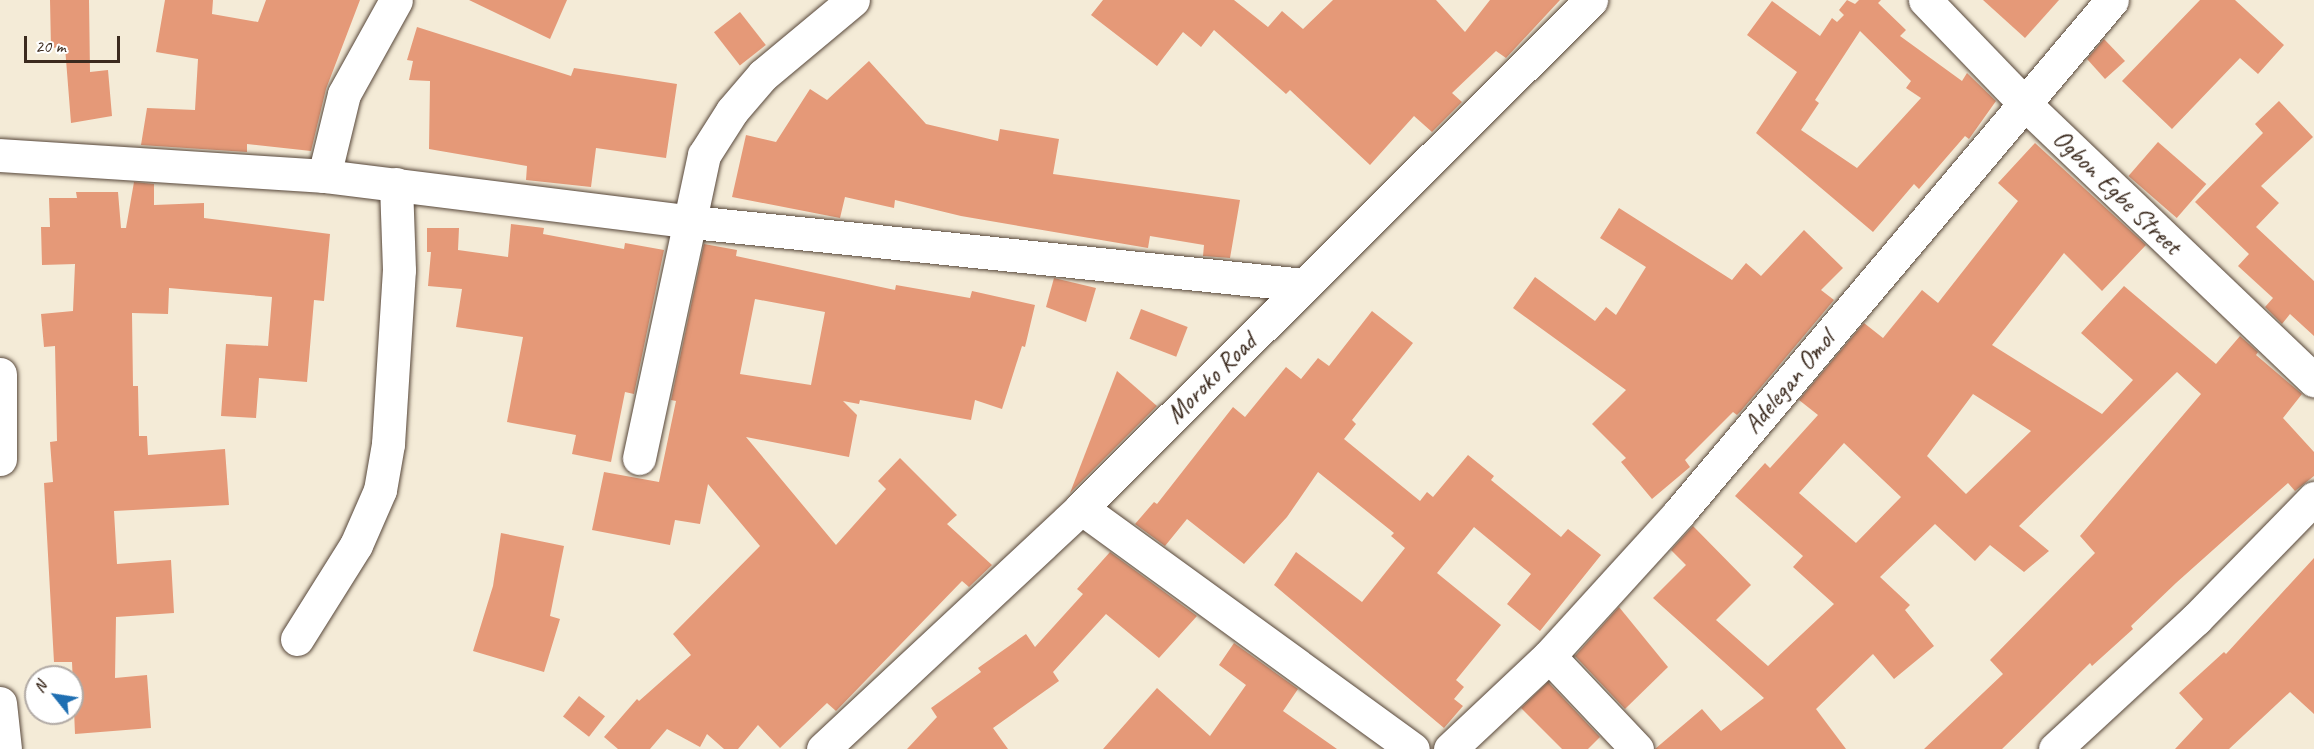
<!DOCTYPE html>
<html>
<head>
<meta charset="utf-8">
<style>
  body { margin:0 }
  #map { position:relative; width:2314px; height:749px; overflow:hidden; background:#f4ebd7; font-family:Caveat,sans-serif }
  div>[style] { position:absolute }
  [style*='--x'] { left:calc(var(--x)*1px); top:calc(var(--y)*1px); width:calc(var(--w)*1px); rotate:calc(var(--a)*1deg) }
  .building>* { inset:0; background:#e59978; transform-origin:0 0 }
  .roads { filter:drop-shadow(0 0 2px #57473a) drop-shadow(0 0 2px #57473a) }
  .minor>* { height:33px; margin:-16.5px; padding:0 16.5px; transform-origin:16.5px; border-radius:16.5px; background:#fff }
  span { translate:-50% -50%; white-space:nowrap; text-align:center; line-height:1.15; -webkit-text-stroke:5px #fff; paint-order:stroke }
  .street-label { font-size:26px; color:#3b2a1e }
  .north { position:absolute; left:24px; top:665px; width:60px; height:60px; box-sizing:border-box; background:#fff; border:2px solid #b1aaa5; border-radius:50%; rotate:300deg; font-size:16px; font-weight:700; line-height:24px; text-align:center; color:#3b2a1e }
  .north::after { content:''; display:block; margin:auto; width:21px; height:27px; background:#1f6fb2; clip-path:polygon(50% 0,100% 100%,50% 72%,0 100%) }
  .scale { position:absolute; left:24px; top:36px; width:96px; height:27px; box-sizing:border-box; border:3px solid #3b2a1e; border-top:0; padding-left:8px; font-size:18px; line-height:21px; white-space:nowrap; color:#3b2a1e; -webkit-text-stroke:4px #fff; paint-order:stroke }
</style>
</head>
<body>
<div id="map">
  <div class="building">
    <div style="clip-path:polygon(50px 0,89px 0,90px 72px,108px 70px,112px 116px,71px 123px,65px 47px,51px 48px)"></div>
    <div style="clip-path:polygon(165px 0,213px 0,212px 14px,258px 22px,266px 0,360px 0,326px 89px,311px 151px,247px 144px,247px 152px,141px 145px,147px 108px,195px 110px,198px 59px,156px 52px)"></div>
    <div style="clip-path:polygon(469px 0,567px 0,550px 39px)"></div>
    <div style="clip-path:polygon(1103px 0,1234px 0,1268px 27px,1282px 11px,1303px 29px,1333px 0,1436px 0,1465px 32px,1490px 0,1560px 0,1506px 58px,1496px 51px,1452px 93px,1462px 102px,1432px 132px,1414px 116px,1370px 165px,1290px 90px,1286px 94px,1214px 30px,1201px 47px,1183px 32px,1157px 66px,1091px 15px)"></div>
    <div style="clip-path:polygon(evenodd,1847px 0,1855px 4px,1859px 0,1881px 0,1878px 3px,1906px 30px,1900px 36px,1962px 81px,1967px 73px,1996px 101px,1969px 139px,1965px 136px,1919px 189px,1914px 184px,1873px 232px,1756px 133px,1797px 72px,1747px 35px,1772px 1px,1820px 36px,1832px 18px,1837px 22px,1844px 15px,1839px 10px,1847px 0,1860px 31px,1911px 81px,1906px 88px,1921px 98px,1857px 168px,1801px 130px,1819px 103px,1815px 100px,1860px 31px)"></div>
    <div style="clip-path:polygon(1983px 0,2059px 0,2025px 38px)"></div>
    <div style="clip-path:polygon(2200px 0,2235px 0,2284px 45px,2258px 74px,2240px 58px,2172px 129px,2122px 81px)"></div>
    <div style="left:740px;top:12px;width:42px;height:33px;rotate:52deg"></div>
    <div style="clip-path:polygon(417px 27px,571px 76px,574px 68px,677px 84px,666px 158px,596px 148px,591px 187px,526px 180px,527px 166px,429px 149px,430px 81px,409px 80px,413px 61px,407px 60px)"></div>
    <div style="clip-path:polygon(2104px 39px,2125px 61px,2105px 79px,2087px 59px)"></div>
    <div style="clip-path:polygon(869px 61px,926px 124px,998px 141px,1000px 129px,1059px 139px,1053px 174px,1240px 200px,1230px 258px,1203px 256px,1204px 245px,1150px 236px,1148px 248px,961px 216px,895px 200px,894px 208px,845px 197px,840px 218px,732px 197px,746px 135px,776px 142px,810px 89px,827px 100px)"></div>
    <div style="clip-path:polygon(2279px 101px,2313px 137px,2261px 186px,2279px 203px,2256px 227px,2314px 281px,2314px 336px,2290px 314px,2282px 324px,2265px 307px,2273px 298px,2238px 266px,2249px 254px,2195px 202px,2263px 133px,2255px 124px)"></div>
    <div style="left:2158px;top:142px;width:64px;height:45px;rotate:41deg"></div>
    <div style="clip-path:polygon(evenodd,2035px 143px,2146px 245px,2102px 291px,2064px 253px,1992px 345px,2102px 414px,2133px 380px,2081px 333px,2124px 286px,2216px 364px,2240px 336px,2258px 352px,2256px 355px,2302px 394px,2283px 418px,2314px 452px,2314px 476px,2295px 491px,2288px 483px,2176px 583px,2131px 626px,2133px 629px,2092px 666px,2090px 663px,2002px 749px,1924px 749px,2003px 674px,1990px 660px,2095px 553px,2080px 536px,2201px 394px,2177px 372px,2019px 526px,2049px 551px,2024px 572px,1990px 545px,1975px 561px,1935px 524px,1880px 577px,1910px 605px,1905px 610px,1934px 646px,1894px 679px,1873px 654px,1816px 709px,1846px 749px,1655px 749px,1702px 709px,1721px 731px,1764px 698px,1653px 598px,1686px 565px,1671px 550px,1693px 526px,1751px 585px,1716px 620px,1768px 666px,1834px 604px,1793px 567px,1803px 556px,1735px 496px,1765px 463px,1770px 468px,1818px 415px,1799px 400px,1864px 323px,1883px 338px,1922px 290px,1938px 303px,2018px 201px,1998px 183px,2035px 143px,1973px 394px,2031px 431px,1966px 494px,1927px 456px,1973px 394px,2035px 143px,1844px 443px,1901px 497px,1856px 543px,1799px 493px,1844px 443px)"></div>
    <div style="clip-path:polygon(134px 182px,154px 184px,154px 205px,204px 203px,204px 218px,330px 234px,324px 301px,314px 300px,307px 382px,259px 378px,256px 418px,221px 416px,226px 344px,268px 346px,272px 297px,169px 288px,168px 314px,132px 313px,133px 386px,138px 386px,139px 436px,147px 436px,148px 455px,225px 449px,229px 505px,114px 511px,117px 564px,171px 560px,174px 613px,116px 617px,115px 678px,147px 675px,151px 728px,75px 734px,72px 662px,54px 662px,44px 483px,53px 482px,50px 442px,57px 441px,55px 346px,44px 347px,41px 314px,73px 311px,75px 264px,42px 265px,41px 227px,50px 227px,49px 198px,77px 198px,76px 192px,118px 192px,121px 228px,126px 228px)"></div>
    <div style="clip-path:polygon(1619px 208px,1732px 280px,1746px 263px,1761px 276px,1804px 230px,1843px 268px,1821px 290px,1834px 300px,1741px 411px,1737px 415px,1733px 412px,1685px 460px,1690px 467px,1652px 499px,1621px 462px,1626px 458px,1592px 424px,1626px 390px,1513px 308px,1535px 277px,1595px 321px,1606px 307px,1616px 315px,1646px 267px,1600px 238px)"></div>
    <div style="clip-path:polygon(511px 224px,544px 228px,543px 234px,624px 249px,625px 243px,664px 250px,634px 394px,625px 392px,611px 462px,572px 454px,576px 435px,507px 422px,523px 337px,456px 327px,462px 289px,428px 286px,431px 252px,427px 252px,427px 228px,459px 228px,458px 250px,508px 257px)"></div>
    <div style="clip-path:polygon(evenodd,704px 244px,737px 250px,736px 256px,895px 290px,896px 285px,970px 298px,972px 291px,1035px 305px,1025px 347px,1022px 346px,1002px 409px,975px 400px,971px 420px,860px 400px,859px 404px,843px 401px,857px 415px,849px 457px,746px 437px,836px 545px,886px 489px,878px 481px,900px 458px,957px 515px,947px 524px,992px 565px,969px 587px,962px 581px,836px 711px,827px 703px,780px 748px,758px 725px,738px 749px,724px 749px,707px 734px,700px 747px,667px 729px,650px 749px,618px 749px,604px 737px,637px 699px,639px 701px,691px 655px,673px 634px,760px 546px,708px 484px,700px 524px,675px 520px,670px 545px,592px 530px,604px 472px,659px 482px,676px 401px,671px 400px,704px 244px,755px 299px,825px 312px,811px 385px,740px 374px,755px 299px)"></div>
    <div style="clip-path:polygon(1054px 278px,1096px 288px,1086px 322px,1046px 307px)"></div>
    <div style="left:1141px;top:309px;width:50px;height:32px;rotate:21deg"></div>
    <div style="clip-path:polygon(1372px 311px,1413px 343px,1352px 420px,1356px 424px,1344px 439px,1420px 501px,1427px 492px,1433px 497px,1468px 455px,1494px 476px,1491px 480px,1561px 537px,1568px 529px,1601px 555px,1540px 631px,1507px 604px,1531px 574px,1474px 527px,1437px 573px,1501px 625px,1456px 680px,1464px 687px,1454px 699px,1463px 706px,1444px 728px,1274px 585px,1296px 552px,1362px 602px,1405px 548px,1391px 536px,1394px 533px,1318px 472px,1287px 517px,1244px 564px,1187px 519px,1165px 546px,1135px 524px,1154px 502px,1157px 504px,1233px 407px,1245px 417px,1286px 367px,1301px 379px,1318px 358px,1329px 366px)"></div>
    <div style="clip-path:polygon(1117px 371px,1157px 406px,1070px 493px)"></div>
    <div style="clip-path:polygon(501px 533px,564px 546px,550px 616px,560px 619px,544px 672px,473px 651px,493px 586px)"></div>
    <div style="clip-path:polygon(1110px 552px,1197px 616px,1159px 658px,1106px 614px,1053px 672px,1059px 681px,993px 728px,1008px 749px,907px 749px,937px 717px,931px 708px,981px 672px,978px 668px,1026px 634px,1035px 647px,1083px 594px,1077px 589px)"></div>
    <div style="clip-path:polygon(2314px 558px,2314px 714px,2290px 692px,2229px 749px,2175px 749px,2203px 719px,2179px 693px,2224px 652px,2226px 654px)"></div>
    <div style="clip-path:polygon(1619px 607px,1668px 667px,1625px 709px,1575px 656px)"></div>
    <div style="clip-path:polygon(1234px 643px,1298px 689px,1283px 711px,1337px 749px,1103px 749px,1157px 688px,1210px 736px,1246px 685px,1219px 665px)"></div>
    <div style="clip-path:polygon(1548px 682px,1600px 737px,1588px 749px,1562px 749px,1521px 708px)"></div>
    <div style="left:579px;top:696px;width:33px;height:26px;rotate:38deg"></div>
  </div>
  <div class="roads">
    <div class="minor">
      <div style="--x:1925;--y:0;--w:144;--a:46.1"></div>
      <div style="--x:2025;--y:104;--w:400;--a:43.7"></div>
      <div style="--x:0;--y:155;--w:325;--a:3.7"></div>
      <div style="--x:324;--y:176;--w:371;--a:7.1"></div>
      <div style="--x:692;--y:222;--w:615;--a:5.88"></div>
      <div style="--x:324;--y:176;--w:84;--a:-76.3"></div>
      <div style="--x:344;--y:94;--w:107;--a:-61"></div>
      <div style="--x:0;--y:374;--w:85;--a:90"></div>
      <div style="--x:639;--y:458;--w:310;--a:-77.9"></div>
      <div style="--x:704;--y:155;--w:52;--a:-57.5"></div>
      <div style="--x:732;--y:111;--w:48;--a:-49.3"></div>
      <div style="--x:763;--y:75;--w:117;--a:-39.8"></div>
      <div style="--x:1081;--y:508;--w:410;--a:36"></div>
      <div style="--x:297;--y:639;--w:111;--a:-57.9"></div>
      <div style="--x:356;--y:545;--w:60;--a:-66.4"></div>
      <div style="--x:380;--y:490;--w:47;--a:-80.1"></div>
      <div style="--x:388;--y:444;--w:174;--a:-86.4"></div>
      <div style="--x:399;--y:270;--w:86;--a:-92"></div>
      <div style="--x:1549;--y:656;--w:128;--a:46.6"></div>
      <div style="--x:0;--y:703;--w:46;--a:83.8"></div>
      <div style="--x:823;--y:749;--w:353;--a:-43"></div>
      <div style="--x:1081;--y:508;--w:720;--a:-44.89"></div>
      <div style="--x:1450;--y:749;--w:136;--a:-43.2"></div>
      <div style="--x:1549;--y:656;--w:193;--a:-47.7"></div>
      <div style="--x:1679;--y:513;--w:671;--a:-49.83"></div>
      <div style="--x:2055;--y:749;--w:192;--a:-42.7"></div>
      <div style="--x:2196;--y:619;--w:169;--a:-45.7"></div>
    </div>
  </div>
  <div class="street-label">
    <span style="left:2117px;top:192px;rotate:44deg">Ogbon Egbe Street</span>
    <span style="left:1211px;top:378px;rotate:-45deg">Moroko Road</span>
    <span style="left:1789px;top:382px;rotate:-50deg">Adelegan Omol</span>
  </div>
  <div class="north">N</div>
  <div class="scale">20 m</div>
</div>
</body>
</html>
